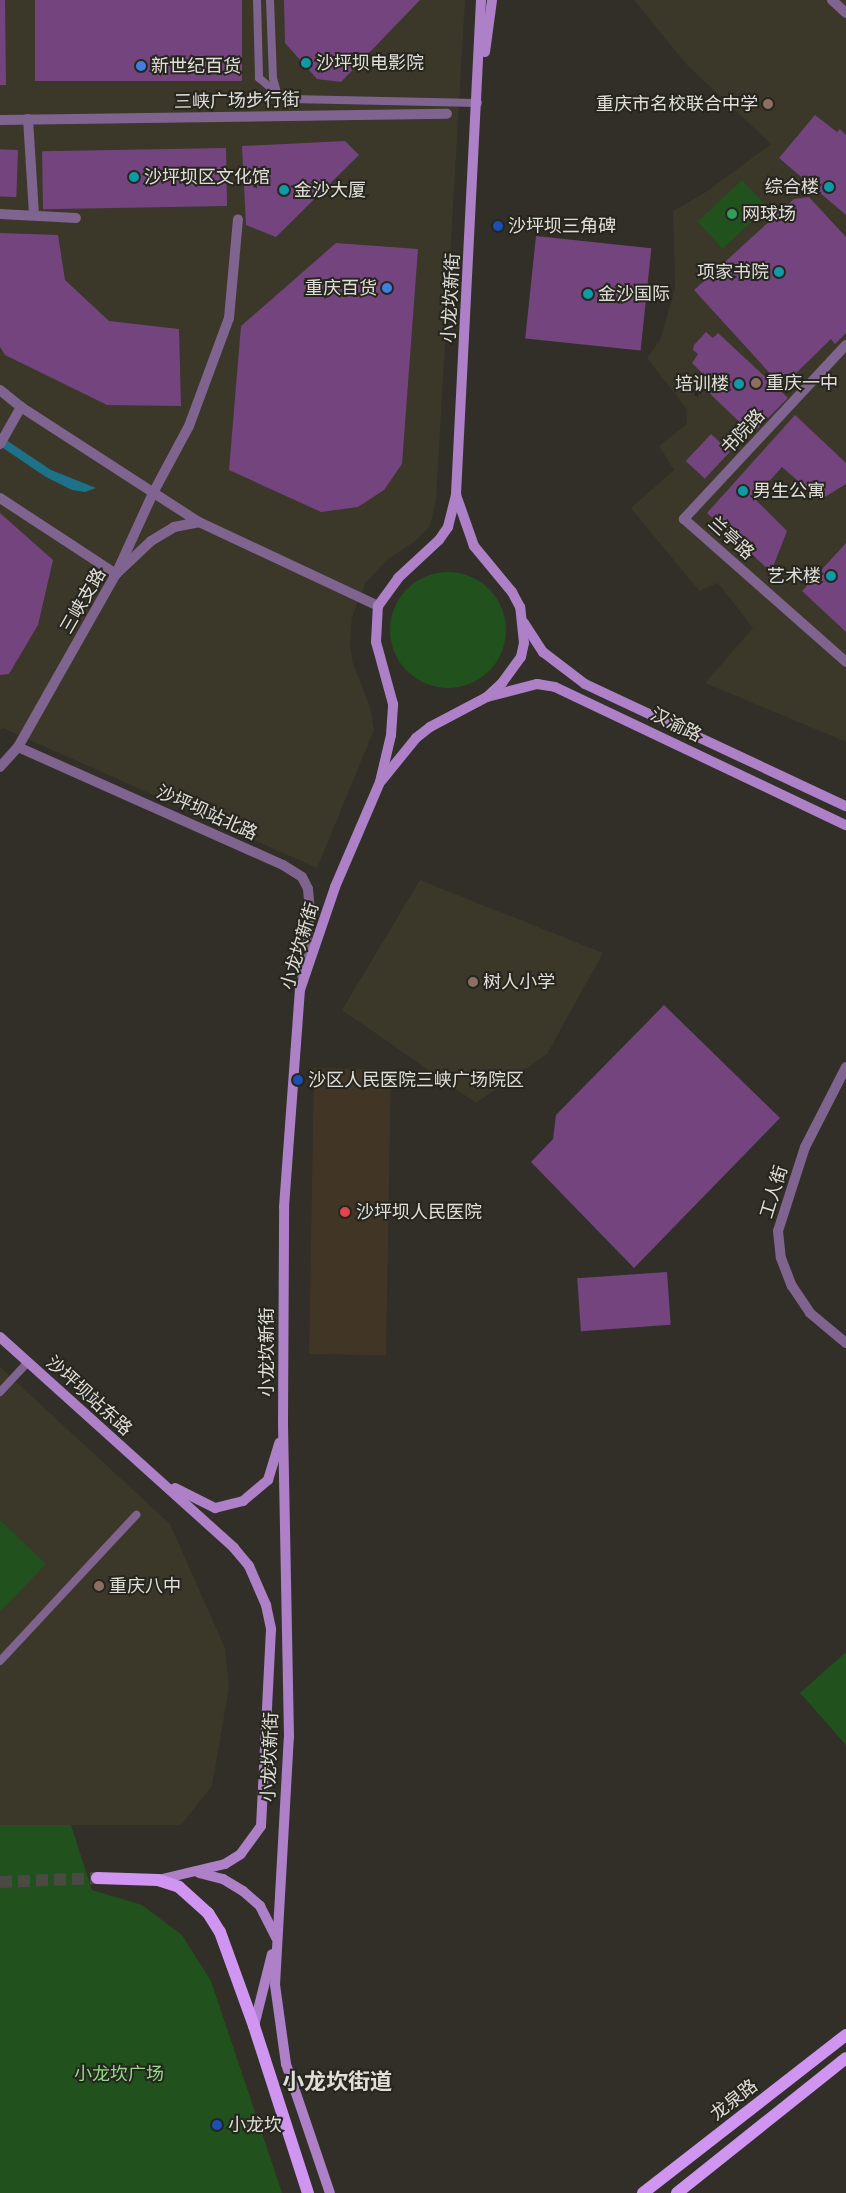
<!DOCTYPE html>
<html>
<head>
<meta charset="utf-8">
<style>
  body { margin:0 }
  #map { position:relative; width:846px; height:2193px; overflow:hidden; background:#312f28; font-family:Signika,"Noto Sans SC",sans-serif }
  div>[style] { position:absolute }
  [style*='--x'] { left:calc(var(--x)*1px); top:calc(var(--y)*1px); width:calc(var(--w)*1px); rotate:calc(var(--a)*1deg) }
  .built>* { inset:0; background:#3b3729 }
  .medical>* { inset:0; background:#413526; transform-origin:0 0 }
  .green>* { inset:0; background:#21511c; transform-origin:0 0 }
  .round { border-radius:50% }
  .water>* { inset:0; background:#1d7289 }
  .building>* { inset:0; background:#73447e; transform-origin:0 0 }
  .primary-tunnel>* { height:12px; margin-top:-6px; transform-origin:0; background:repeating-linear-gradient(90deg,#4b4943 0 12px,transparent 0 18px) }
  .service>* { height:8px; margin:-4px; padding:0 4px; transform-origin:4px; border-radius:4px; background:#7f6490 }
  .pedestrian>* { height:10px; margin:-5px; padding:0 5px; transform-origin:5px; border-radius:5px; background:#7f6490 }
  .minor>* { height:10px; margin:-5px; padding:0 5px; transform-origin:5px; border-radius:5px; background:#7f6490 }
  .tertiary>* { height:10px; margin:-5px; padding:0 5px; transform-origin:5px; border-radius:5px; background:#7f6490 }
  .secondary>* { height:10px; margin:-5px; padding:0 5px; transform-origin:5px; border-radius:5px; background:#ad80c7 }
  .primary>* { height:12px; margin:-6px; padding:0 6px; transform-origin:6px; border-radius:6px; background:#cf95f1 }
  .secondary-bridge>* { height:10px; margin:-5px; padding:0 5px; transform-origin:5px; border-radius:5px; background:#ad80c7 }
  .dots>* { width:14px; height:14px; translate:-50% -50%; box-sizing:border-box; border:2px solid #27261e; border-radius:50% }
  span { translate:-50% -50%; white-space:nowrap; text-align:center; line-height:1.15; -webkit-text-stroke:4px #27261e; paint-order:stroke }
  .poi-label { font-size:18px; color:#e0ded9 }
  .left { translate:0 -50%; text-align:left }
  .right { translate:-100% -50%; text-align:right }
  .street-label { font-size:18px; color:#e0ded9 }
  .park-label { font-size:18px; color:#91dc88 }
  .district-label { font-size:22px; color:#e0ded9; font-weight:700 }
</style>
</head>
<body>
<div id="map">
  <div class="built">
    <div style="clip-path:polygon(0 0,465px 0,436px 500px,430px 526px,414px 542px,388px 559px,366px 582px,352px 617px,350px 644px,353px 664px,370px 706px,374px 730px,317px 868px,3px 728px,0 730px)"></div>
    <div style="clip-path:polygon(634px 0,846px 0,846px 742px,705px 683px,753px 628px,718px 583px,699px 591px,631px 508px,674px 470px,659px 446px,687px 424px,686px 408px,647px 358px,660px 340px,675px 289px,673px 211px,706px 192px,771px 144px,687px 65px)"></div>
    <div style="clip-path:polygon(420px 880px,603px 953px,547px 1054px,476px 1103px,342px 1010px)"></div>
    <div style="clip-path:polygon(0 1367px,170px 1524px,225px 1648px,229px 1688px,212px 1786px,181px 1825px,0 1825px)"></div>
  </div>
  <div class="medical">
    <div style="left:314px;top:1068px;width:77px;height:286px;rotate:1deg"></div>
  </div>
  <div class="green">
    <div style="left:742px;top:180px;width:37px;height:61px;rotate:47deg"></div>
    <div class="round" style="left:390px;top:572px;width:116px;height:116px"></div>
    <div style="clip-path:polygon(0 1520px,46px 1564px,0 1612px)"></div>
    <div style="clip-path:polygon(846px 1652px,846px 1745px,800px 1693px)"></div>
    <div style="clip-path:polygon(0 1825px,71px 1825px,92px 1890px,142px 1905px,182px 1935px,211px 1981px,282px 2193px,0 2193px)"></div>
  </div>
  <div class="water">
    <div style="clip-path:polygon(0 436px,51px 470px,96px 488px,85px 492px,72px 490px,46px 477px,0 446px)"></div>
  </div>
  <div class="building">
    <div style="clip-path:polygon(0 0,5px 0,6px 85px,0 85px)"></div>
    <div style="left:35px;top:0;width:207px;height:81px"></div>
    <div style="clip-path:polygon(284px 0,420px 0,341px 82px,317px 79px,285px 43px)"></div>
    <div style="clip-path:polygon(815px 115px,837px 132px,840px 129px,846px 135px,846px 215px,779px 158px)"></div>
    <div style="clip-path:polygon(345px 141px,359px 155px,276px 237px,246px 225px,242px 146px)"></div>
    <div style="left:226px;top:148px;width:58px;height:184px;rotate:89deg"></div>
    <div style="left:18px;top:150px;width:47px;height:18px;rotate:92deg"></div>
    <div style="clip-path:polygon(809px 197px,846px 237px,846px 333px,835px 344px,831px 339px,788px 381px,776px 380px,694px 290px,794px 199px)"></div>
    <div style="clip-path:polygon(0 233px,58px 235px,65px 280px,109px 321px,179px 329px,181px 406px,107px 405px,5px 355px,0 347px)"></div>
    <div style="left:536px;top:236px;width:116px;height:103px;rotate:6deg"></div>
    <div style="clip-path:polygon(336px 243px,418px 249px,402px 464px,384px 490px,358px 507px,321px 512px,229px 470px,241px 326px)"></div>
    <div style="clip-path:polygon(706px 332px,713px 338px,718px 333px,788px 398px,752px 434px,703px 387px,709px 380px,692px 363px,698px 354px,693px 350px,694px 345px)"></div>
    <div style="clip-path:polygon(795px 415px,846px 463px,846px 484px,820px 500px,782px 467px,754px 498px,787px 531px,771px 572px,707px 513px)"></div>
    <div style="left:711px;top:434px;width:26px;height:37px;rotate:43deg"></div>
    <div style="clip-path:polygon(0 513px,53px 560px,38px 625px,9px 674px,0 675px)"></div>
    <div style="clip-path:polygon(846px 543px,846px 632px,802px 591px)"></div>
    <div style="clip-path:polygon(664px 1005px,780px 1118px,634px 1268px,531px 1162px,553px 1139px,556px 1115px)"></div>
    <div style="left:667px;top:1272px;width:53px;height:90px;rotate:86deg"></div>
  </div>
  <div class="primary-tunnel">
    <div style="--x:0;--y:1882;--w:97;--a:-2.4"></div>
  </div>
  <div class="service">
    <div style="--x:257;--y:0;--w:78;--a:88.5"></div>
    <div style="--x:259;--y:78;--w:23;--a:40"></div>
    <div style="--x:270;--y:0;--w:78;--a:87.8"></div>
    <div style="--x:273;--y:78;--w:16;--a:75"></div>
    <div style="--x:277;--y:93;--w:15;--a:23"></div>
    <div style="--x:291;--y:99;--w:187;--a:1.2"></div>
    <div style="--x:0;--y:1392;--w:40;--a:-47"></div>
    <div style="--x:0;--y:1661;--w:200;--a:-47"></div>
  </div>
  <div class="pedestrian">
    <div style="--x:28;--y:119;--w:96;--a:86.4"></div>
    <div style="--x:0;--y:120;--w:447;--a:-0.8"></div>
    <div style="--x:0;--y:214;--w:76;--a:3"></div>
    <div style="--x:0;--y:390;--w:27;--a:39"></div>
    <div style="--x:21;--y:407;--w:212;--a:32.9"></div>
    <div style="--x:0;--y:444;--w:43;--a:-60.4"></div>
    <div style="--x:0;--y:498;--w:139;--a:33.2"></div>
    <div style="--x:116;--y:574;--w:89;--a:-65.4"></div>
    <div style="--x:153;--y:493;--w:76;--a:-61.8"></div>
    <div style="--x:189;--y:426;--w:115;--a:-69.7"></div>
    <div style="--x:229;--y:318;--w:99;--a:-84.8"></div>
  </div>
  <div class="minor">
    <div style="--x:832;--y:0;--w:19;--a:43"></div>
    <div style="--x:846;--y:345;--w:238;--a:133"></div>
    <div style="--x:684;--y:519;--w:216;--a:41.4"></div>
    <div style="--x:18;--y:747;--w:199;--a:-60.5"></div>
    <div style="--x:116;--y:574;--w:48;--a:-43.3"></div>
    <div style="--x:151;--y:541;--w:27;--a:-31"></div>
    <div style="--x:174;--y:527;--w:25;--a:-11"></div>
    <div style="--x:199;--y:522;--w:198;--a:25.1"></div>
    <div style="--x:846;--y:1067;--w:90;--a:117.1"></div>
    <div style="--x:805;--y:1147;--w:88;--a:107.8"></div>
    <div style="--x:778;--y:1231;--w:27;--a:84"></div>
    <div style="--x:781;--y:1258;--w:30;--a:69"></div>
    <div style="--x:792;--y:1286;--w:32;--a:56"></div>
    <div style="--x:810;--y:1313;--w:47;--a:39.8"></div>
  </div>
  <div class="tertiary">
    <div style="--x:0;--y:767;--w:27;--a:-48"></div>
    <div style="--x:18;--y:747;--w:290;--a:24"></div>
    <div style="--x:283;--y:865;--w:22;--a:32"></div>
    <div style="--x:302;--y:877;--w:13;--a:63"></div>
    <div style="--x:308;--y:889;--w:22;--a:85"></div>
    <div style="--x:310;--y:911;--w:65;--a:97"></div>
  </div>
  <div class="secondary">
    <div style="--x:485;--y:52;--w:52;--a:-82.3"></div>
    <div style="--x:524;--y:623;--w:35;--a:57"></div>
    <div style="--x:543;--y:652;--w:53;--a:37.3"></div>
    <div style="--x:585;--y:684;--w:288;--a:25.1"></div>
    <div style="--x:487;--y:697;--w:52;--a:-14.6"></div>
    <div style="--x:537;--y:684;--w:18;--a:9"></div>
    <div style="--x:555;--y:687;--w:322;--a:25.4"></div>
    <div style="--x:382;--y:780;--w:54;--a:-51"></div>
    <div style="--x:416;--y:738;--w:18;--a:-38"></div>
    <div style="--x:430;--y:727;--w:64;--a:-27.8"></div>
    <div style="--x:487;--y:697;--w:21;--a:-43"></div>
    <div style="--x:502;--y:683;--w:32;--a:-54"></div>
    <div style="--x:521;--y:657;--w:14;--a:-78"></div>
    <div style="--x:524;--y:643;--w:36;--a:-96"></div>
    <div style="--x:520;--y:607;--w:17;--a:-118"></div>
    <div style="--x:512;--y:592;--w:60;--a:-129.6"></div>
    <div style="--x:474;--y:546;--w:54;--a:-109.4"></div>
    <div style="--x:0;--y:1337;--w:315;--a:42"></div>
    <div style="--x:234;--y:1548;--w:23;--a:50"></div>
    <div style="--x:249;--y:1566;--w:43;--a:66.4"></div>
    <div style="--x:266;--y:1605;--w:25;--a:78"></div>
    <div style="--x:271;--y:1629;--w:197;--a:92.9"></div>
    <div style="--x:261;--y:1826;--w:34;--a:126"></div>
    <div style="--x:241;--y:1854;--w:19;--a:148"></div>
    <div style="--x:225;--y:1864;--w:69;--a:166.6"></div>
    <div style="--x:175;--y:1488;--w:45;--a:26.6"></div>
    <div style="--x:215;--y:1508;--w:29;--a:-14"></div>
    <div style="--x:243;--y:1501;--w:33;--a:-40"></div>
    <div style="--x:268;--y:1480;--w:39;--a:-73"></div>
    <div style="--x:199;--y:1873;--w:25;--a:14"></div>
    <div style="--x:223;--y:1879;--w:23;--a:31"></div>
    <div style="--x:243;--y:1891;--w:23;--a:41"></div>
    <div style="--x:260;--y:1906;--w:35;--a:63"></div>
    <div style="--x:254;--y:2026;--w:74;--a:-76"></div>
    <div style="--x:286;--y:2064;--w:80;--a:-97.9"></div>
    <div style="--x:275;--y:1985;--w:248;--a:-86.8"></div>
    <div style="--x:289;--y:1737;--w:314;--a:-91.1"></div>
    <div style="--x:283;--y:1423;--w:216;--a:-89.7"></div>
    <div style="--x:284;--y:1207;--w:218;--a:-85.8"></div>
    <div style="--x:300;--y:990;--w:109;--a:-71.2"></div>
    <div style="--x:335;--y:887;--w:114;--a:-66.8"></div>
    <div style="--x:380;--y:782;--w:48;--a:-76.8"></div>
    <div style="--x:391;--y:735;--w:31;--a:-86"></div>
    <div style="--x:393;--y:704;--w:64;--a:-105.3"></div>
    <div style="--x:376;--y:642;--w:36;--a:-87"></div>
    <div style="--x:378;--y:606;--w:34;--a:-54"></div>
    <div style="--x:398;--y:578;--w:56;--a:-42.8"></div>
    <div style="--x:439;--y:540;--w:16;--a:-55"></div>
    <div style="--x:448;--y:527;--w:34;--a:-76"></div>
    <div style="--x:456;--y:494;--w:495;--a:-87.1"></div>
  </div>
  <div class="primary">
    <div style="--x:97;--y:1878;--w:61;--a:1.9"></div>
    <div style="--x:158;--y:1880;--w:22;--a:18"></div>
    <div style="--x:179;--y:1887;--w:39;--a:42"></div>
    <div style="--x:208;--y:1913;--w:22;--a:58"></div>
    <div style="--x:220;--y:1932;--w:100;--a:70.1"></div>
    <div style="--x:254;--y:2026;--w:176;--a:72.1"></div>
    <div style="--x:643;--y:2193;--w:257;--a:-37.9"></div>
    <div style="--x:677;--y:2193;--w:216;--a:-38.6"></div>
  </div>
  <div class="secondary-bridge">
    <div style="--x:286;--y:2064;--w:136;--a:71.2"></div>
  </div>
  <div class="dots">
    <div style="left:306px;top:63px;background:#0f9aa8"></div>
    <div style="left:141px;top:66px;background:#3f7fe0"></div>
    <div style="left:768px;top:104px;background:#8d6e63"></div>
    <div style="left:134px;top:177px;background:#0f9aa8"></div>
    <div style="left:829px;top:187px;background:#0f9aa8"></div>
    <div style="left:284px;top:190px;background:#0f9aa8"></div>
    <div style="left:732px;top:214px;background:#2e9e5b"></div>
    <div style="left:498px;top:226px;background:#1a4fb4"></div>
    <div style="left:779px;top:272px;background:#0f9aa8"></div>
    <div style="left:387px;top:288px;background:#3f7fe0"></div>
    <div style="left:588px;top:294px;background:#0f9aa8"></div>
    <div style="left:756px;top:383px;background:#8d6e63"></div>
    <div style="left:739px;top:384px;background:#0f9aa8"></div>
    <div style="left:743px;top:491px;background:#0f9aa8"></div>
    <div style="left:831px;top:576px;background:#0f9aa8"></div>
    <div style="left:473px;top:982px;background:#8d6e63"></div>
    <div style="left:298px;top:1080px;background:#1a4fb4"></div>
    <div style="left:345px;top:1212px;background:#e0444e"></div>
    <div style="left:99px;top:1586px;background:#8d6e63"></div>
    <div style="left:217px;top:2125px;background:#1a4fb4"></div>
  </div>
  <div class="poi-label">
    <span class="left" style="left:316px;top:63px">沙坪坝电影院</span>
    <span class="left" style="left:151px;top:66px">新世纪百货</span>
    <span class="right" style="left:758px;top:104px">重庆市名校联合中学</span>
    <span class="left" style="left:144px;top:177px">沙坪坝区文化馆</span>
    <span class="right" style="left:819px;top:187px">综合楼</span>
    <span class="left" style="left:294px;top:190px">金沙大厦</span>
    <span class="left" style="left:742px;top:214px">网球场</span>
    <span class="left" style="left:508px;top:226px">沙坪坝三角碑</span>
    <span class="right" style="left:769px;top:272px">项家书院</span>
    <span class="right" style="left:377px;top:288px">重庆百货</span>
    <span class="left" style="left:598px;top:294px">金沙国际</span>
    <span class="left" style="left:766px;top:383px">重庆一中</span>
    <span class="right" style="left:729px;top:384px">培训楼</span>
    <span class="left" style="left:753px;top:491px">男生公寓</span>
    <span class="right" style="left:821px;top:576px">艺术楼</span>
    <span class="left" style="left:483px;top:982px">树人小学</span>
    <span class="left" style="left:308px;top:1080px">沙区人民医院三峡广场院区</span>
    <span class="left" style="left:356px;top:1212px">沙坪坝人民医院</span>
    <span class="left" style="left:109px;top:1586px">重庆八中</span>
    <span class="left" style="left:228px;top:2125px">小龙坎</span>
  </div>
  <div class="street-label">
    <span style="left:237px;top:101px;rotate:-1deg">三峡广场步行街</span>
    <span style="left:451px;top:298px;rotate:-87deg">小龙坎新街</span>
    <span style="left:743px;top:432px;rotate:-47deg">书院路</span>
    <span style="left:731px;top:538px;rotate:42deg">兰亭路</span>
    <span style="left:83px;top:601px;rotate:-60deg">三峡支路</span>
    <span style="left:676px;top:725px;rotate:26deg">汉渝路</span>
    <span style="left:207px;top:813px;rotate:24deg">沙坪坝站北路</span>
    <span style="left:300px;top:946px;rotate:-73deg">小龙坎新街</span>
    <span style="left:774px;top:1192px;rotate:-73deg">工人街</span>
    <span style="left:267px;top:1352px;rotate:-90deg">小龙坎新街</span>
    <span style="left:89px;top:1396px;rotate:42deg">沙坪坝站东路</span>
    <span style="left:270px;top:1757px;rotate:-88deg">小龙坎新街</span>
    <span style="left:734px;top:2100px;rotate:-38deg">龙泉路</span>
  </div>
  <div class="park-label">
    <span style="left:119px;top:2074px">小龙坎广场</span>
  </div>
  <div class="district-label">
    <span style="left:337px;top:2082px">小龙坎街道</span>
  </div>
</div>
</body>
</html>
